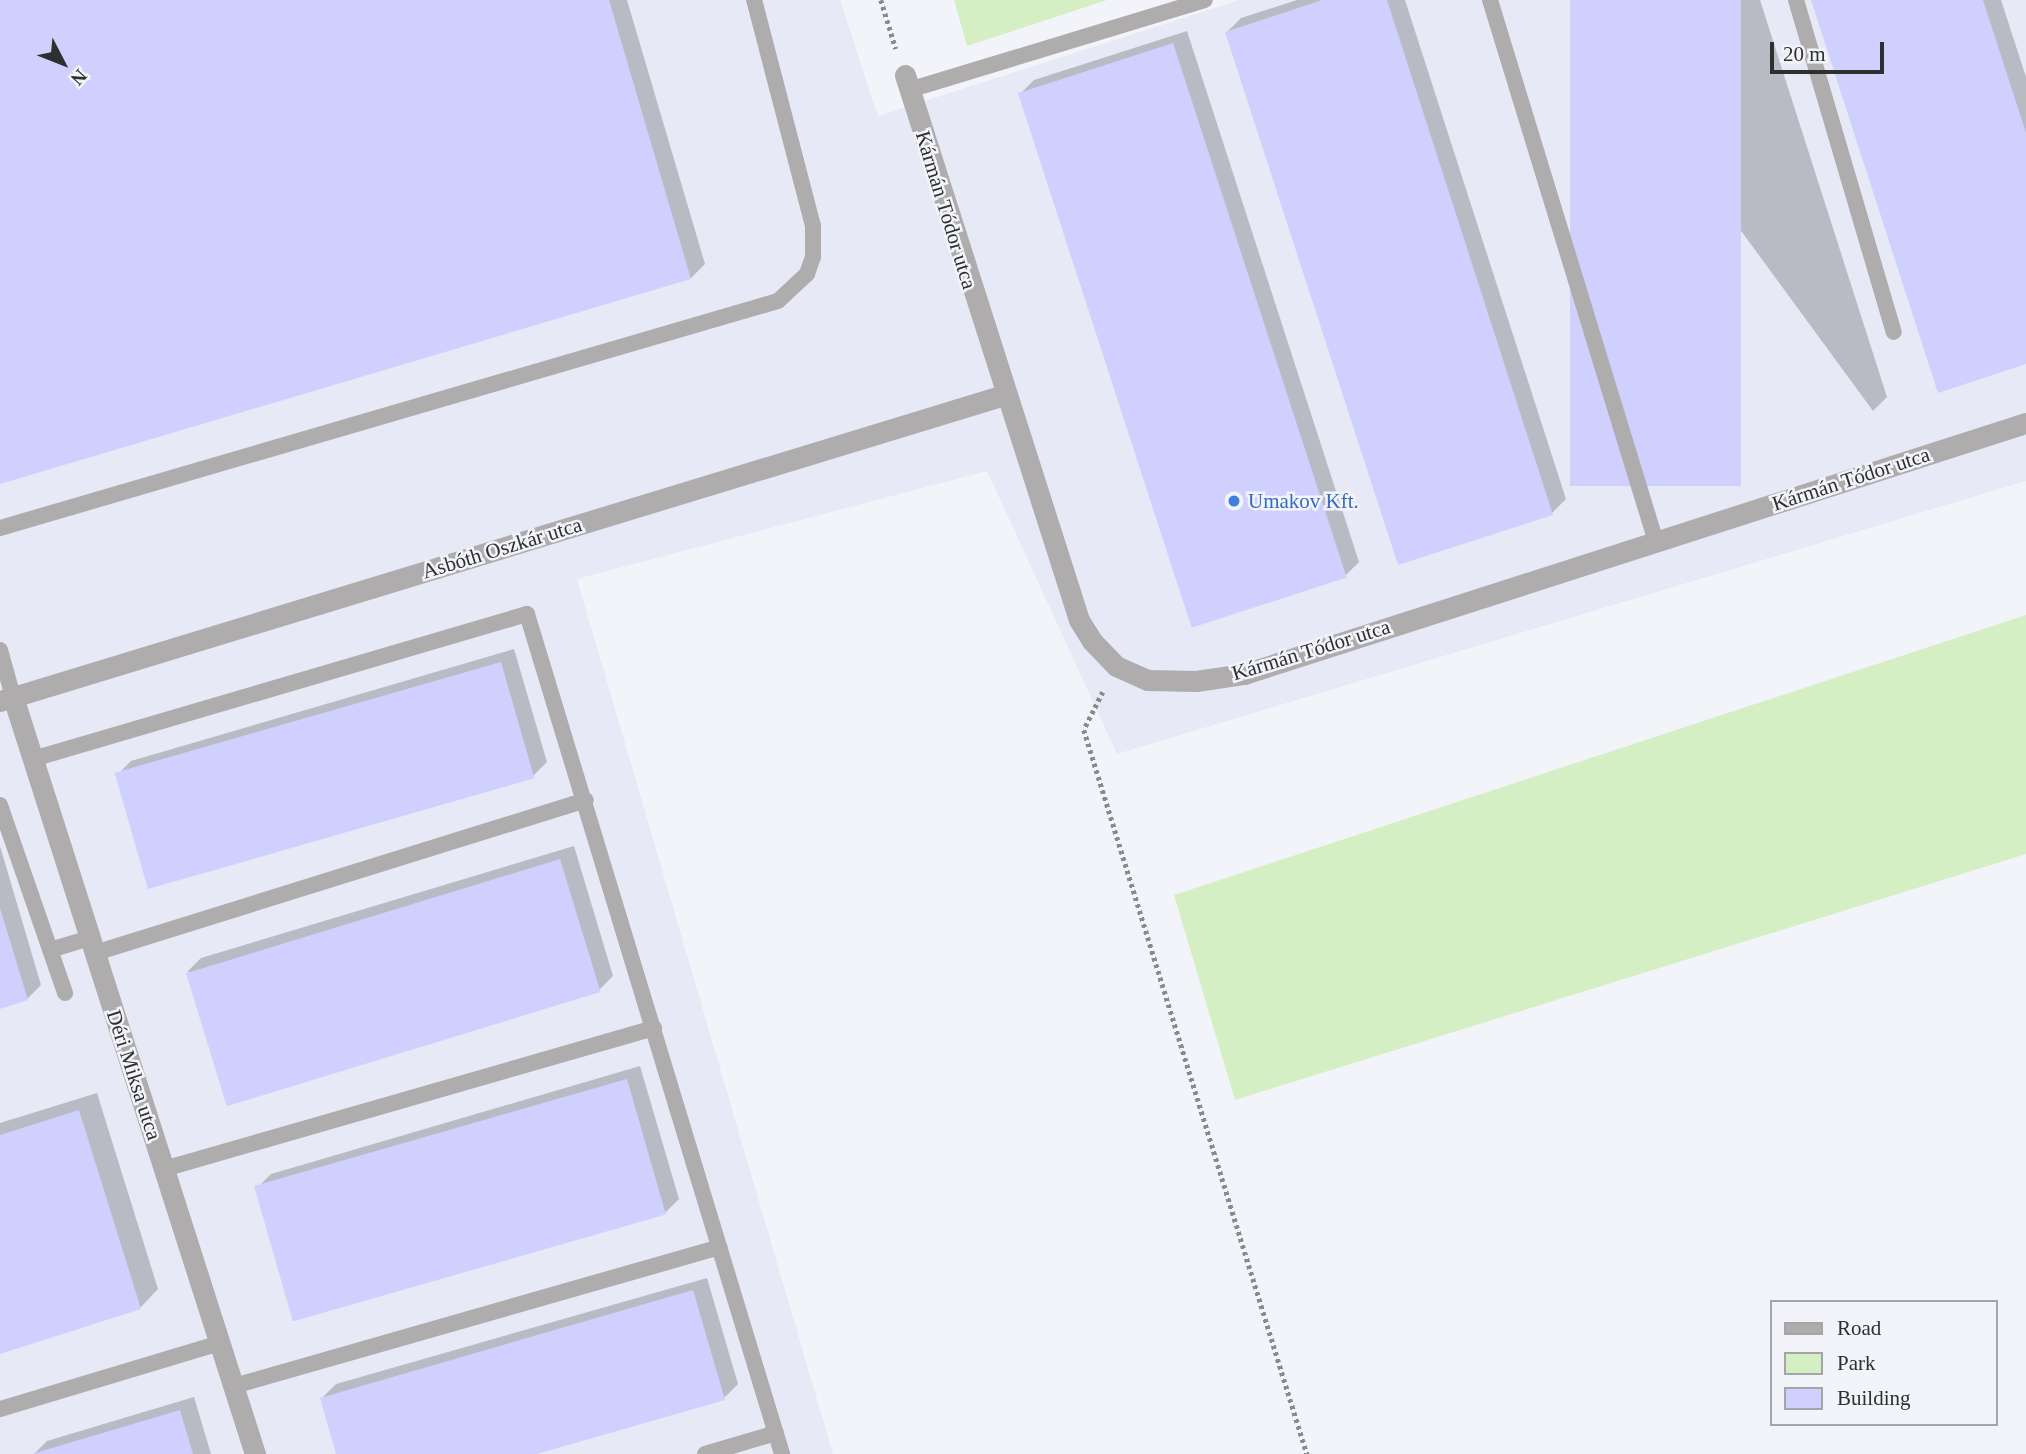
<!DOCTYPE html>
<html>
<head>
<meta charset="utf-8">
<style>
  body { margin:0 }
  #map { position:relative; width:2026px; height:1454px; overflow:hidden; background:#f3f4f9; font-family:Georgia,serif }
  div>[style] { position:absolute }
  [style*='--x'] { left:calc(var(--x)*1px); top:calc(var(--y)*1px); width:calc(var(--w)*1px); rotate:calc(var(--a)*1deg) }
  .built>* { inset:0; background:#e7eaf6 }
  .green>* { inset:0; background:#d4efc3 }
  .shadow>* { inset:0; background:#0003 }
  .building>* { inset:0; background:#cfd0fd; transform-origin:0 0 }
  .path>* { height:4.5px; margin-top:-2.25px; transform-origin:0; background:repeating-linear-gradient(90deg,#898a8c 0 3.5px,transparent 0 7px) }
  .lane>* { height:16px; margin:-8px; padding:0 8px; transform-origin:8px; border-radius:8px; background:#afacad }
  .street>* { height:21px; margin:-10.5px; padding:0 10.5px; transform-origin:10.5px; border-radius:10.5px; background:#afacad }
  .dots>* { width:19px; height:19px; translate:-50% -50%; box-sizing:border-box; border:4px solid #f3f4f9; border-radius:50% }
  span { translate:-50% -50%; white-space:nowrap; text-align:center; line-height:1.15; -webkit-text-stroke:5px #f3f4f9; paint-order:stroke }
  .street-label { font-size:21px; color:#2e2f30 }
  .shop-label { font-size:21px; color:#366cbe }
  .left { translate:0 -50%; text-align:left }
  .legend { position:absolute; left:1770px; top:1300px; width:228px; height:126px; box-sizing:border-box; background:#f3f4f9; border:2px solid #a4a5a9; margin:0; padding:9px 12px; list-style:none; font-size:21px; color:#2e2f30 }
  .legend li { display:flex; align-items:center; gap:14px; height:35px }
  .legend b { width:35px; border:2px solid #a4a5a9 }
  .north { position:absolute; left:28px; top:28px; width:70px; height:70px; -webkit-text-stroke:5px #f3f4f9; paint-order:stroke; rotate:132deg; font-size:19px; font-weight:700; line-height:28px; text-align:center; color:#2e2f30 }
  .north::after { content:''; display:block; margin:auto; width:24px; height:32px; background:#2e2f30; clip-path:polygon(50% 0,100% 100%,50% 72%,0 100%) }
  .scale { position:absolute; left:1770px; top:42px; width:114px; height:32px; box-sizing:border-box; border:4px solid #2e2f30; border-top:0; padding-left:9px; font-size:21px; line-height:24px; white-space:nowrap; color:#2e2f30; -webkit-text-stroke:5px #f3f4f9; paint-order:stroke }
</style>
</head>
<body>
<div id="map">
  <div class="built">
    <div style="clip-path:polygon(0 0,840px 0,878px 116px,1239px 0,2026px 0,2026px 481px,1117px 754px,987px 471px,577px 579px,833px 1454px,0 1454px)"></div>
  </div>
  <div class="green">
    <div style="clip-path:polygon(954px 0,1107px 0,967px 46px)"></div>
    <div style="clip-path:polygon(2026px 615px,2026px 854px,1235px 1100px,1174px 895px)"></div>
  </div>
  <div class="shadow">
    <div style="clip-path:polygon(0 0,627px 0,705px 264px,691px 278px,0 482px)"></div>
    <div style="clip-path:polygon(1297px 0,1405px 0,1566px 499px,1552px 513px,1227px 32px,1241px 18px)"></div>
    <div style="clip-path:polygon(1572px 0,1760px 0,1887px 397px,1873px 411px)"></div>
    <div style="clip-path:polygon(1813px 0,2001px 0,2026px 77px,2026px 362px)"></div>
    <div style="clip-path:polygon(1187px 31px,1359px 562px,1345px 576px,1020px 94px,1034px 80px)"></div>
    <div style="clip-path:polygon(514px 649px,547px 762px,533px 776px,117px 775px,131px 761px)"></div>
    <div style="clip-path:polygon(0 846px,41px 985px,27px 999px,0 1007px)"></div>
    <div style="clip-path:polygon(574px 846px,613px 976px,599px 990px,187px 972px,201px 958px)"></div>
    <div style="clip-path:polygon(640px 1066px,679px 1199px,665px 1213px,257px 1188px,271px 1174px)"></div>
    <div style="clip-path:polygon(97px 1093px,158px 1289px,140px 1308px,0 1352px,0 1123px)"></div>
    <div style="clip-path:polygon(707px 1278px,738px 1384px,724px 1398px,531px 1454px,338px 1454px,322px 1398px,336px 1384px)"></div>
    <div style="clip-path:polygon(194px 1397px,211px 1454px,34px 1454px,47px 1441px)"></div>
  </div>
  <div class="building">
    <div style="clip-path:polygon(0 0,609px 0,691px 279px,0 484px)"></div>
    <div style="clip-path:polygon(1322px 0,1387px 0,1553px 515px,1398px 565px,1225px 32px)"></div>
    <div style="left:1570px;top:0;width:171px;height:486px"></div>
    <div style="clip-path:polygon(1811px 0,1983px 0,2026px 133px,2026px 364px,1938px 393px)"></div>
    <div style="left:1173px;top:43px;width:562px;height:163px;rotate:72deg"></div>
    <div style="left:501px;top:662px;width:121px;height:402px;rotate:74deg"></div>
    <div style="left:560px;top:859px;width:139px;height:391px;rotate:73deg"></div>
    <div style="clip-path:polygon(0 908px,28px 1000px,0 1009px)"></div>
    <div style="left:627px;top:1079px;width:141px;height:388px;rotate:74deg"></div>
    <div style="clip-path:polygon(79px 1110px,141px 1309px,0 1354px,0 1135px)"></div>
    <div style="clip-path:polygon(693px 1290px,725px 1400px,537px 1454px,336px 1454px,320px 1398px)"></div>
    <div style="clip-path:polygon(180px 1410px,193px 1454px,36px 1454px,35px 1453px)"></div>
  </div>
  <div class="path">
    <div style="--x:881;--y:0;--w:51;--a:73"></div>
    <div style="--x:1103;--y:692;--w:42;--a:116.6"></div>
    <div style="--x:1084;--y:730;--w:758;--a:72.88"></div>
  </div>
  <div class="lane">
    <div style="--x:1490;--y:0;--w:567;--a:72.97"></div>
    <div style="--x:1796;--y:0;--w:346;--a:73.6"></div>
    <div style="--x:909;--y:90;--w:309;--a:-16.9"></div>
    <div style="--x:0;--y:528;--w:810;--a:-16.27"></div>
    <div style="--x:778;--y:301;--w:40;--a:-43"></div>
    <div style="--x:807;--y:274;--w:18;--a:-71"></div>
    <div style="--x:813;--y:257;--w:31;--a:-90"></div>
    <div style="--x:813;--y:226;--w:234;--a:-104.6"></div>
    <div style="--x:0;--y:650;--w:49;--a:74.5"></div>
    <div style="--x:33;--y:759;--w:515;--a:-16.36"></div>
    <div style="--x:527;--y:614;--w:878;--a:73.11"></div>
    <div style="--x:0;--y:805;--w:199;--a:70.9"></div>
    <div style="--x:50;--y:950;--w:42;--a:-16.7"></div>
    <div style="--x:95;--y:953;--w:514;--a:-17.31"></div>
    <div style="--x:164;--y:1169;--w:510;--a:-16.05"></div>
    <div style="--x:234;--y:1386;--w:505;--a:-15.96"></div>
    <div style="--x:0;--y:1409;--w:230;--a:-16.7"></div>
    <div style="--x:705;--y:1454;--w:74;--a:-16.5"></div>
  </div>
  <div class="street">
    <div style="--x:905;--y:75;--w:572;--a:72.29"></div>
    <div style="--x:1079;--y:620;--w:25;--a:58"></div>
    <div style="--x:1092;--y:641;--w:35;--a:46"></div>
    <div style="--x:1116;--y:666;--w:34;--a:24"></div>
    <div style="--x:1147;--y:680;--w:49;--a:1.2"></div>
    <div style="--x:1196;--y:681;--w:49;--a:-8.3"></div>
    <div style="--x:1244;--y:674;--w:821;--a:-17.8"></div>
    <div style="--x:13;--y:697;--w:795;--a:72.27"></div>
    <div style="--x:0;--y:701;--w:1050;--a:-16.95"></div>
  </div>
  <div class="dots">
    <div style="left:1234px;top:501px;background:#3f7fe0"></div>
  </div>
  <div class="street-label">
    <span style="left:946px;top:210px;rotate:73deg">Kármán Tódor utca</span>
    <span style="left:1851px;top:479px;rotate:-18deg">Kármán Tódor utca</span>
    <span style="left:502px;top:548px;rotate:-17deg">Asbóth Oszkár utca</span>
    <span style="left:1311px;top:650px;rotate:-17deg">Kármán Tódor utca</span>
    <span style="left:134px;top:1075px;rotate:72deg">Déri Miksa utca</span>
  </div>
  <div class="shop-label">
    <span class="left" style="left:1248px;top:501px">Umakov Kft.</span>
  </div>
  <ul class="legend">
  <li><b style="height:9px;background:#afacad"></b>Road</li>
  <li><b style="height:19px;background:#d4efc3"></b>Park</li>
  <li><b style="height:19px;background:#cfd0fd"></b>Building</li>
  </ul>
  <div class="north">N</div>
  <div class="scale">20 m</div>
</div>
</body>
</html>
